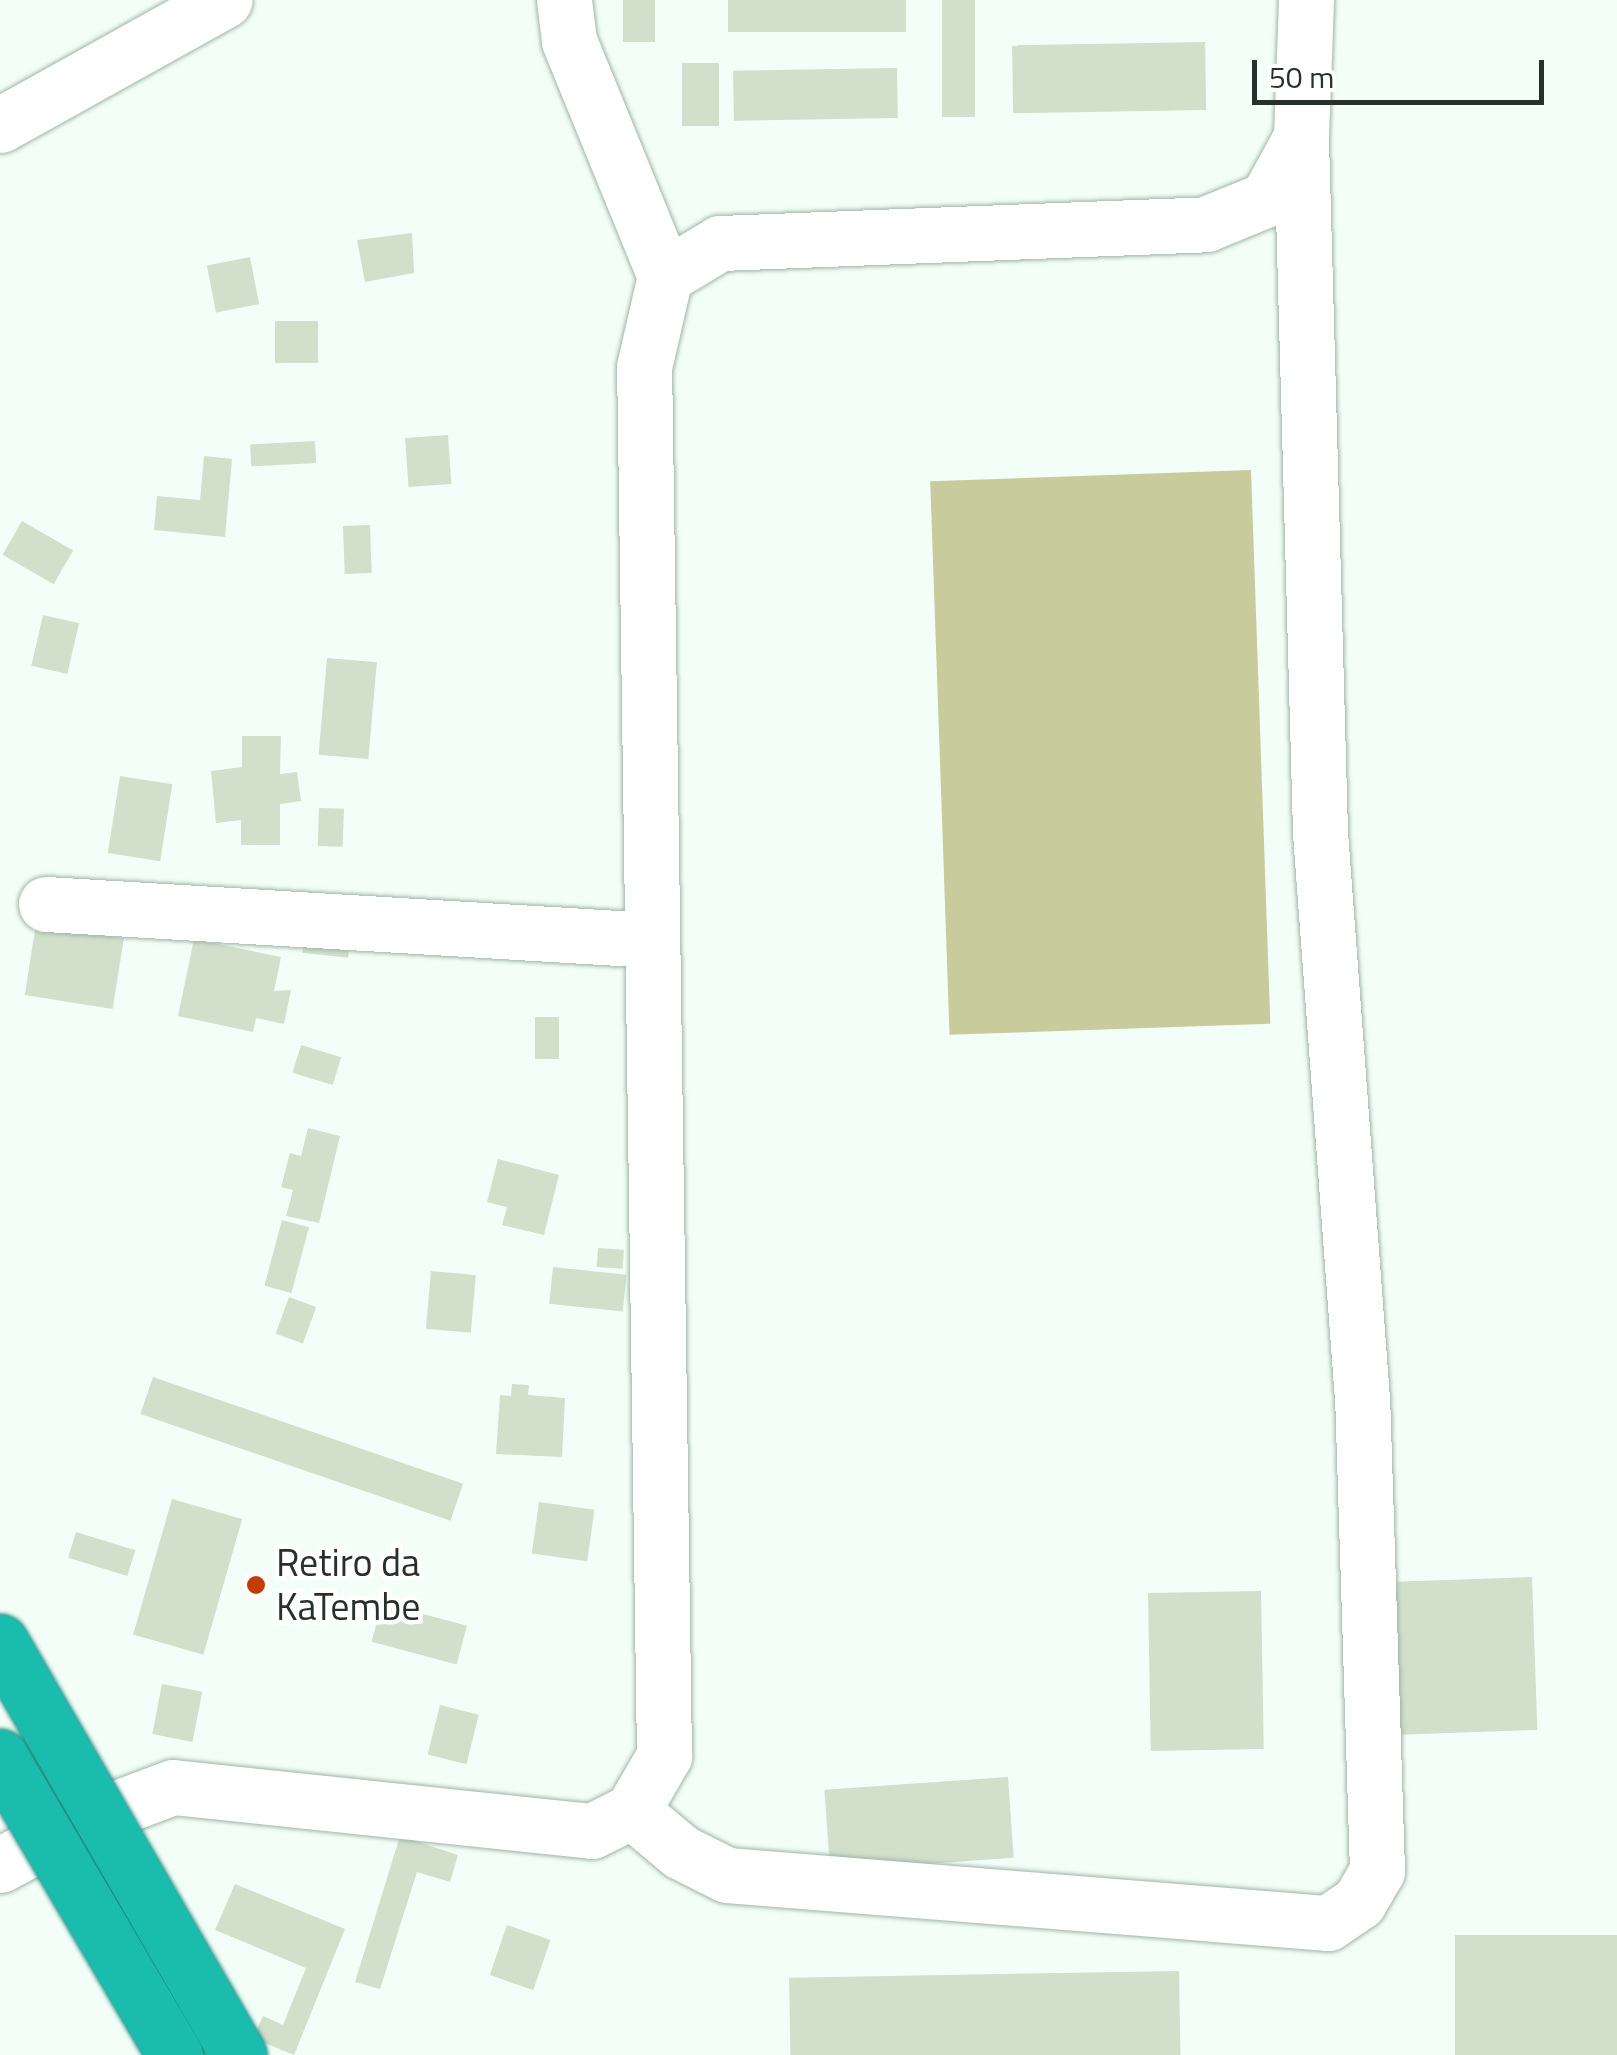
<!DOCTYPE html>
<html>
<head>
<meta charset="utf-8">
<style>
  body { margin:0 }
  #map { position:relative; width:1617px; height:2055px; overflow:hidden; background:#f4fef8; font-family:"Titillium Web",sans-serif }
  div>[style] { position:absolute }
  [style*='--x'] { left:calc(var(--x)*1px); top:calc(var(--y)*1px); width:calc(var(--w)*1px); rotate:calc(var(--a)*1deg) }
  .green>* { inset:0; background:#c8cc9c; transform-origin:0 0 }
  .building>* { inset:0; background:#d1dfcb; transform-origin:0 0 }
  .roads { filter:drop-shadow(0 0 2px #9eb5a8) drop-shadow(0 0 2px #9eb5a8) }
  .minor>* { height:55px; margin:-27.5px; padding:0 27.5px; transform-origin:27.5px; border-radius:27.5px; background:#fff }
  .bridges { filter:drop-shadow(0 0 2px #1f8b80) drop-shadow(0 0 2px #1f8b80) }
  .highway-bridge>* { height:55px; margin:-27.5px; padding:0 27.5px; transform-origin:27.5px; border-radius:27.5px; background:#1abcae }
  .dots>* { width:28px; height:28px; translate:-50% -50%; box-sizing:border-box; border:5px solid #fff; border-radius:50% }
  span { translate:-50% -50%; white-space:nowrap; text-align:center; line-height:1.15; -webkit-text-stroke:9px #fff; paint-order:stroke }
  .poi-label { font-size:38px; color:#27302b }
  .left { translate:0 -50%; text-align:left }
  .scale { position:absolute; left:1252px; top:60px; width:292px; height:45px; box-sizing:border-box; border:5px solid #27302b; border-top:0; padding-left:12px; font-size:30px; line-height:35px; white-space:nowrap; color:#27302b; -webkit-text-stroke:8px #fff; paint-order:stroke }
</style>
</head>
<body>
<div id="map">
  <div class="green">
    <div style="left:1251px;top:470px;width:554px;height:321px;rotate:88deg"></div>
  </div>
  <div class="building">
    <div style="left:623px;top:0;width:32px;height:42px"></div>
    <div style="left:728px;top:0;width:178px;height:32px"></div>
    <div style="left:942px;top:0;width:33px;height:117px"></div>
    <div style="left:1205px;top:42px;width:68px;height:193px;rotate:89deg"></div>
    <div style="left:719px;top:63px;width:63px;height:37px;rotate:90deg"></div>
    <div style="left:897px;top:68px;width:50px;height:164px;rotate:89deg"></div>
    <div style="clip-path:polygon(412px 233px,414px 273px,365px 282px,357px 240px)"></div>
    <div style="left:250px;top:257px;width:48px;height:44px;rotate:79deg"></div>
    <div style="left:275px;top:321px;width:43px;height:42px"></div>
    <div style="left:448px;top:435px;width:49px;height:43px;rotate:86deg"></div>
    <div style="left:315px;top:441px;width:22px;height:65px;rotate:87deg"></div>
    <div style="clip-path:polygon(204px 456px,232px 459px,225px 537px,154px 530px,157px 496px,200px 500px)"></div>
    <div style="left:22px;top:521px;width:59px;height:39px;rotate:30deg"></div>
    <div style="left:370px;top:525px;width:48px;height:27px;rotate:88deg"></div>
    <div style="left:43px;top:615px;width:37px;height:52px;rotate:13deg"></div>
    <div style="left:327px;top:658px;width:50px;height:97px;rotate:5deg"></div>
    <div style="clip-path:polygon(242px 736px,281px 736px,280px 774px,297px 772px,301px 801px,280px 804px,280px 845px,241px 845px,241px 820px,216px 823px,211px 771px,242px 767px)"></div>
    <div style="left:120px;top:776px;width:53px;height:78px;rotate:9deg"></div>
    <div style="left:319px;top:808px;width:25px;height:38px;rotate:2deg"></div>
    <div style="left:36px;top:924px;width:89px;height:72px;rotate:9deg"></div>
    <div style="left:305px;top:928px;width:46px;height:25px;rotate:6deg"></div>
    <div style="clip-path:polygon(194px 939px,281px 957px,274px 991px,291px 990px,284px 1024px,256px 1018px,253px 1032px,178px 1016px)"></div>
    <div style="left:535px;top:1017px;width:24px;height:42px"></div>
    <div style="left:301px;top:1045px;width:42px;height:29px;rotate:17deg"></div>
    <div style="clip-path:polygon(308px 1128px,340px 1136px,319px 1223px,286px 1216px,293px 1190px,281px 1187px,290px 1153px,301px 1156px)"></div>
    <div style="clip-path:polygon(498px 1159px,559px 1175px,544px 1235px,502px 1225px,507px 1207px,487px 1202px)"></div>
    <div style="left:282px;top:1220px;width:28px;height:68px;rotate:15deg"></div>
    <div style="left:598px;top:1248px;width:26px;height:19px;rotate:4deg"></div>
    <div style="left:553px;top:1267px;width:74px;height:37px;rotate:6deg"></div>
    <div style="left:431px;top:1271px;width:45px;height:58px;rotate:5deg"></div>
    <div style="left:289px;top:1297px;width:29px;height:39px;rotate:20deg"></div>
    <div style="left:153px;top:1377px;width:328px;height:39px;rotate:19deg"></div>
    <div style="clip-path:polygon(512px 1384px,529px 1385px,528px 1395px,565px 1398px,562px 1457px,496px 1454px,500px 1395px,511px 1396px)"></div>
    <div style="left:172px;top:1499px;width:73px;height:141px;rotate:16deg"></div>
    <div style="left:539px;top:1502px;width:56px;height:52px;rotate:8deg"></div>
    <div style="left:76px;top:1532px;width:62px;height:27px;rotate:17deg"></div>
    <div style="left:1532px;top:1577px;width:153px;height:158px;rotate:88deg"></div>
    <div style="left:1261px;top:1591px;width:158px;height:113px;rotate:89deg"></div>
    <div style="left:382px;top:1603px;width:88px;height:40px;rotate:15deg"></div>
    <div style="left:162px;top:1684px;width:41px;height:51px;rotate:11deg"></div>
    <div style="left:440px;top:1705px;width:40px;height:51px;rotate:14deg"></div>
    <div style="left:1008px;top:1777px;width:81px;height:184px;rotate:86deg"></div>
    <div style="clip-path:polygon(400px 1836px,458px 1855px,450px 1882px,417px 1872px,380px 1989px,355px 1982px)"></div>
    <div style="clip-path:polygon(235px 1884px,345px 1929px,294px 2055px,253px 2038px,263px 2016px,283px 2025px,306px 1968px,215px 1930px)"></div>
    <div style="left:507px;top:1925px;width:46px;height:53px;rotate:19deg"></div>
    <div style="left:1617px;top:1935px;width:120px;height:162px;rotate:90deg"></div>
    <div style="left:1179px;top:1971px;width:84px;height:390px;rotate:89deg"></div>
  </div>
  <div class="roads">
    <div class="minor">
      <div style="--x:564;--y:0;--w:41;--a:83"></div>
      <div style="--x:569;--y:41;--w:254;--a:67.8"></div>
      <div style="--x:0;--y:125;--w:257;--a:-29.1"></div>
      <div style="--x:46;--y:904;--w:607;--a:3.4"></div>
      <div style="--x:632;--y:1811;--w:64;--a:39.9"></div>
      <div style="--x:681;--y:1852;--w:51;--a:26.6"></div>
      <div style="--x:727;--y:1875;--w:603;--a:4.57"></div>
      <div style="--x:1328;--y:1923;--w:37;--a:-34"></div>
      <div style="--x:1359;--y:1902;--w:36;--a:-60"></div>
      <div style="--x:1377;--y:1871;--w:472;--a:-91.8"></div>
      <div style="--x:1362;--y:1399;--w:569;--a:-94.24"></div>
      <div style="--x:1320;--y:832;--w:692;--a:-91.57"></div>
      <div style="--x:0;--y:1865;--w:93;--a:-28.2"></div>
      <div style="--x:82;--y:1821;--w:97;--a:-20.5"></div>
      <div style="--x:173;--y:1787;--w:421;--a:6"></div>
      <div style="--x:592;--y:1831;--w:45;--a:-26.6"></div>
      <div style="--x:632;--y:1811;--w:64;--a:-59.8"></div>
      <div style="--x:664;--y:1756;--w:1389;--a:-90.82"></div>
      <div style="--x:644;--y:367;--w:93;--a:-77"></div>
      <div style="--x:665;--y:276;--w:64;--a:-31"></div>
      <div style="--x:720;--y:243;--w:486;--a:-2.2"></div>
      <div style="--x:1206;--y:224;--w:66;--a:-22.3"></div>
      <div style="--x:1267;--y:199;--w:71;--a:-61.3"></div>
      <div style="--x:1301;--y:137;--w:137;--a:-87.9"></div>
    </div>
  </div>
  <div class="bridges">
    <div class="highway-bridge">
      <div style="--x:0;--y:1642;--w:477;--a:60"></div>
      <div style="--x:0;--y:1757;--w:346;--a:59.6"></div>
    </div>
  </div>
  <div class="dots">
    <div style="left:256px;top:1585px;background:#c33c00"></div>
  </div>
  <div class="poi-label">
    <span class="left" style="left:276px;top:1585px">Retiro da<br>KaTembe</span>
  </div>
  <div class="scale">50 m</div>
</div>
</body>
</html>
